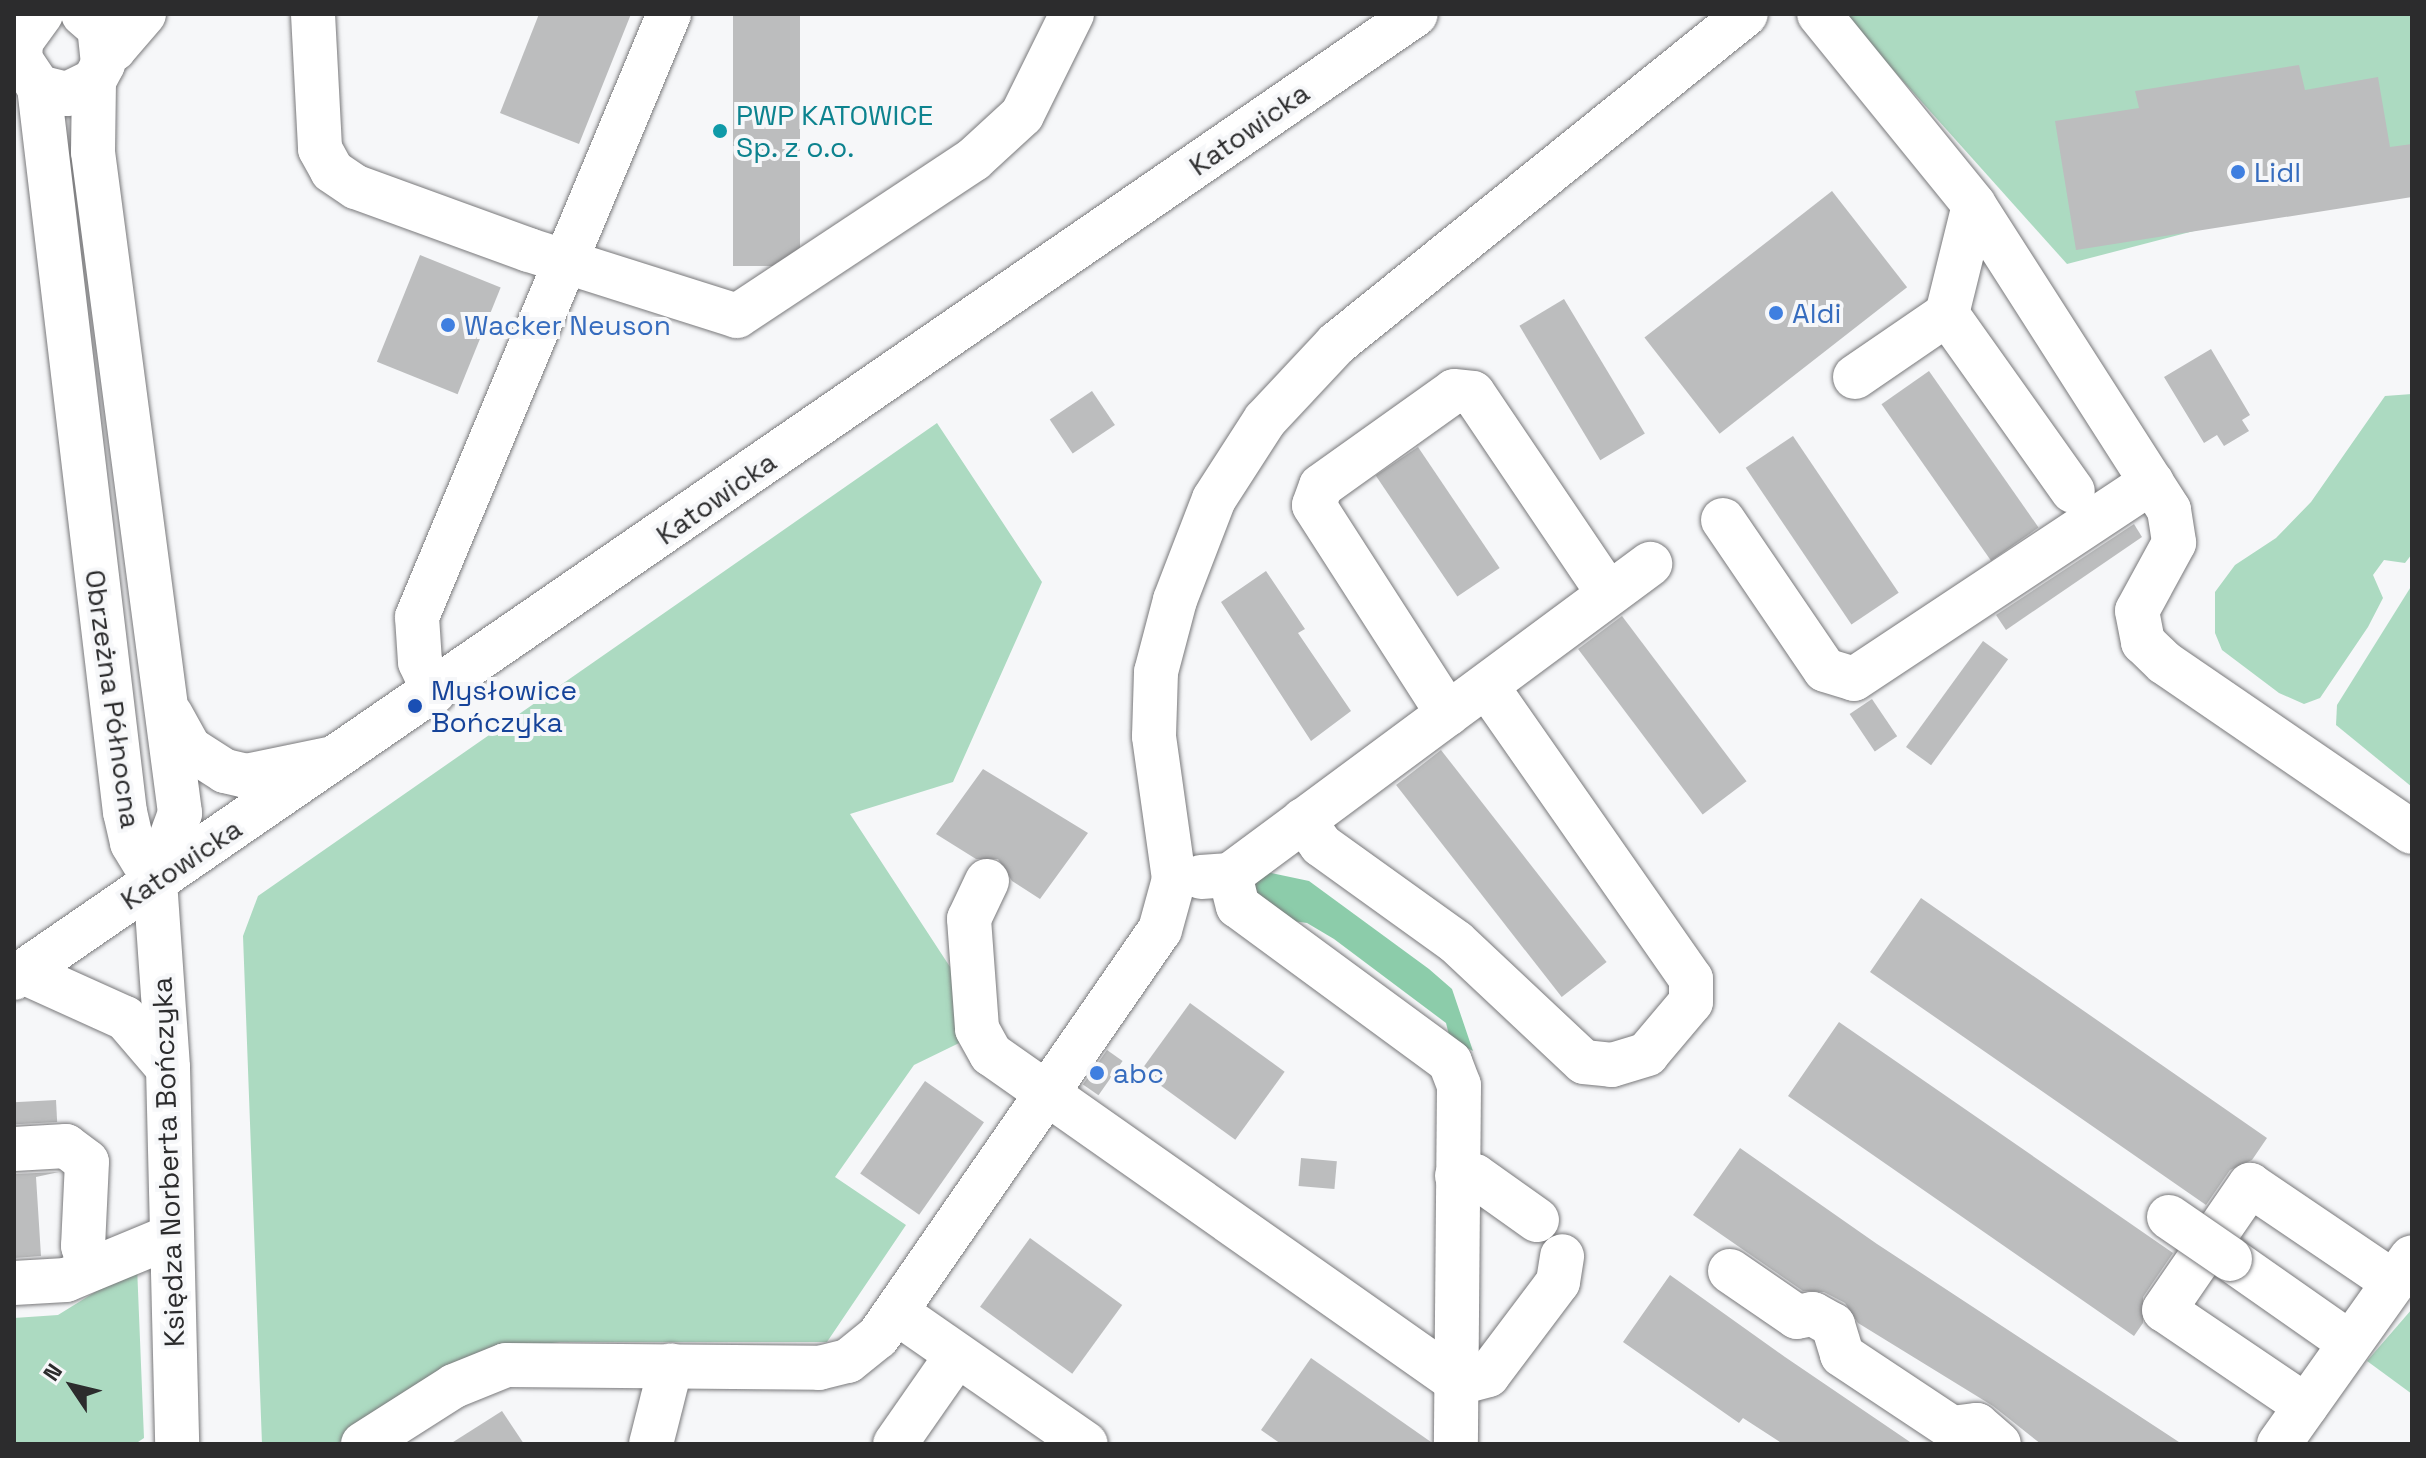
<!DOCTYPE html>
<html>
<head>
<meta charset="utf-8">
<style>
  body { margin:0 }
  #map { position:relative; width:2426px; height:1458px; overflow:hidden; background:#f6f7f9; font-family:"Space Grotesk",sans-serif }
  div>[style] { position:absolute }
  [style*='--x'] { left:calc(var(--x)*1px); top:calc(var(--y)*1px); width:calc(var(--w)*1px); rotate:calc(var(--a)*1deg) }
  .green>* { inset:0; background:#acdac1 }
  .forest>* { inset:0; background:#8cccaa }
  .building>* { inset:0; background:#bcbdbe; transform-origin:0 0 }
  .roads { filter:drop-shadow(0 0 2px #79797b) drop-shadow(0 0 2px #79797b) }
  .minor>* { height:44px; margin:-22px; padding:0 22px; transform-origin:22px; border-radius:22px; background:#fff }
  .major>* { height:44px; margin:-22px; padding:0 22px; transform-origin:22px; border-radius:22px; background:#fff }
  .bridges { filter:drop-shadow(0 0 2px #79797b) drop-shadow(0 0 2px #79797b) }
  .minor-bridge>* { height:44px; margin:-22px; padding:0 22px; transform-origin:22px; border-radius:22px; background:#fff }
  .dots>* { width:22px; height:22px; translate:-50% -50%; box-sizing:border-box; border:4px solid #f6f7f9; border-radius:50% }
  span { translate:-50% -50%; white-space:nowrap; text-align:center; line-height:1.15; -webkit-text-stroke:8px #f6f7f9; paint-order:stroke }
  .culture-label { font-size:28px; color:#0d838f }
  .left { translate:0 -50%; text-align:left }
  .street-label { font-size:28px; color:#2c2c2d }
  .shop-label { font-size:28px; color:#366cbe }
  .transit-label { font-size:28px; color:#164399 }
  .frame { position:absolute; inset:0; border:16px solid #2c2c2d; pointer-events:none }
  .north { position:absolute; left:32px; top:1346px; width:80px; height:80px; -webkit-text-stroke:6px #f6f7f9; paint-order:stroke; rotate:305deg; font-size:22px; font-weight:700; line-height:32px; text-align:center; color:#2c2c2d }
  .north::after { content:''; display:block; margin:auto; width:28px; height:36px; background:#2c2c2d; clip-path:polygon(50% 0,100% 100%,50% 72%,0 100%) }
</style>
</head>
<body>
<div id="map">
  <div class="green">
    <div style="clip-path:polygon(1843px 14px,2412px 14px,2412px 162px,2317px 199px,2067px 264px)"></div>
    <div style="clip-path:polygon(2412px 394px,2412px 554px,2405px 563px,2384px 560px,2373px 575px,2383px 598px,2368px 627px,2320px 698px,2304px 704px,2279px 693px,2222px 650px,2215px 633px,2215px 592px,2235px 565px,2276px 538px,2311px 502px,2385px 396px)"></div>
    <div style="clip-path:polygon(937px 423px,1042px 582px,953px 782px,850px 814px,990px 1028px,914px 1065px,835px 1177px,906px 1225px,827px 1342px,560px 1342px,487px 1351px,336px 1444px,262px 1444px,243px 936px,258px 896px)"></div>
    <div style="clip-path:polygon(2412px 585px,2412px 787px,2336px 725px,2337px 705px)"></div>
    <div style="clip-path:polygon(137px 1266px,144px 1438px,135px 1444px,14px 1444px,14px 1318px,58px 1315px)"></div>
    <div style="clip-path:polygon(2412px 1309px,2412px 1394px,2367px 1361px)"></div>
  </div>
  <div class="forest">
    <div style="clip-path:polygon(1266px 872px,1309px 881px,1429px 969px,1452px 989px,1473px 1051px,1450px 1039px,1446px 1023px,1334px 939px,1307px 923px,1265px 917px,1254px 899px,1256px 881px)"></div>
  </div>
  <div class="building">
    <div style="clip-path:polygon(539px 14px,631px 14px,579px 144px,500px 113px)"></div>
    <div style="left:733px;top:14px;width:67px;height:252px"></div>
    <div style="clip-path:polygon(2299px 65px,2305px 90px,2378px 77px,2390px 147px,2412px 144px,2412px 197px,2076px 250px,2055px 121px,2139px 108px,2135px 91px)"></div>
    <div style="left:1832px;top:191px;width:122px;height:238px;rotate:52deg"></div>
    <div style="left:420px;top:255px;width:87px;height:115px;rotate:22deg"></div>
    <div style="left:1564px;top:299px;width:157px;height:52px;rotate:59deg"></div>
    <div style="clip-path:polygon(2211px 349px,2250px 415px,2242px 420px,2249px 431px,2224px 446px,2217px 435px,2204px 443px,2164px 377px)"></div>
    <div style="left:1929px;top:371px;width:191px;height:58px;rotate:55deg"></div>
    <div style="left:1092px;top:391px;width:41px;height:51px;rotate:56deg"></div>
    <div style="left:1793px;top:436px;width:189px;height:57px;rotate:56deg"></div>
    <div style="left:1418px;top:447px;width:146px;height:51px;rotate:56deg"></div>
    <div style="clip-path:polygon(2134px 524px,2142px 537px,2006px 630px,1996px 615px)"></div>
    <div style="clip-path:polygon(1266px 571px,1305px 629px,1298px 633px,1351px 711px,1311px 741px,1221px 602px)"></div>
    <div style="left:1622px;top:616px;width:207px;height:55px;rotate:53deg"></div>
    <div style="left:1983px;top:641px;width:31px;height:131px;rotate:36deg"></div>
    <div style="left:1872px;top:699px;width:45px;height:27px;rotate:56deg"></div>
    <div style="left:1441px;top:750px;width:269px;height:57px;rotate:52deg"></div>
    <div style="clip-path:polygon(983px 769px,1088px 833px,1040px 899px,1012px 881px,998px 859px,976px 859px,936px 834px)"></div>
    <div style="clip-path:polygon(1921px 898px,2267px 1138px,2252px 1160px,2230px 1170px,2206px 1205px,1870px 972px)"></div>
    <div style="left:1190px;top:1003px;width:117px;height:84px;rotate:36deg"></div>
    <div style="clip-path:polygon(1839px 1022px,2173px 1253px,2143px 1297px,2143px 1323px,2134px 1336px,1788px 1096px)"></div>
    <div style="left:1107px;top:1050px;width:19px;height:42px;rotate:35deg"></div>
    <div style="left:925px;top:1081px;width:72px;height:113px;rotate:35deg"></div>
    <div style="left:56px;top:1100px;width:22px;height:42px;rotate:87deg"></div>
    <div style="clip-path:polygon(1740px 1148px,1877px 1244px,2182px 1444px,2041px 1444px,1993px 1406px,1858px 1323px,1845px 1303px,1824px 1292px,1803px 1291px,1693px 1215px)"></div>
    <div style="left:1301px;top:1158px;width:36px;height:28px;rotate:5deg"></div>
    <div style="clip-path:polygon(59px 1172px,36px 1177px,41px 1256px,14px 1258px,14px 1174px)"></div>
    <div style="left:1030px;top:1238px;width:114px;height:85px;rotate:36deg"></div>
    <div style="clip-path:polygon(1670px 1275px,1785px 1357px,1913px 1444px,1783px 1444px,1743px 1418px,1739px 1423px,1623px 1342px)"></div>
    <div style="clip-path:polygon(1311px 1358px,1431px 1442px,1431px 1444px,1281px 1444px,1261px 1430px)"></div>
    <div style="clip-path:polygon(502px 1411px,524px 1444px,450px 1444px)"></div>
  </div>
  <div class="roads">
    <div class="minor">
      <div style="--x:41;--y:14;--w:34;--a:126"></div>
      <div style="--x:21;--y:42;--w:17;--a:93"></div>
      <div style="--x:20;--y:59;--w:34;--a:56"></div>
      <div style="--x:39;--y:87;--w:29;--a:14"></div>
      <div style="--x:67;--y:94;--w:30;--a:-26"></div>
      <div style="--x:94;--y:81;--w:19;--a:-62"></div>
      <div style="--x:103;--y:64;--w:36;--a:-96"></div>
      <div style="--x:99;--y:28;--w:21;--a:-139"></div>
      <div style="--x:313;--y:14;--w:135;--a:87"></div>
      <div style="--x:320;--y:149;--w:25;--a:61"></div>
      <div style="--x:332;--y:171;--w:29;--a:34"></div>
      <div style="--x:356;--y:187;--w:184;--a:20"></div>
      <div style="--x:529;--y:250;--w:218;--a:17.6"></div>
      <div style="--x:737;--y:316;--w:284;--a:-33.5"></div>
      <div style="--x:974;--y:159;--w:65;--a:-42.5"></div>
      <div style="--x:1022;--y:115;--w:113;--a:-63.7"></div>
      <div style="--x:1819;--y:14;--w:246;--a:50.9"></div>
      <div style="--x:1974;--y:205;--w:362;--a:57.4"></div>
      <div style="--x:2169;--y:510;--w:33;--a:81"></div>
      <div style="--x:2174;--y:543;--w:77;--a:118.6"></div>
      <div style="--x:2137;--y:611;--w:32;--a:79"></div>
      <div style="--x:2143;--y:642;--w:30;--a:44"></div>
      <div style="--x:2165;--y:663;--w:299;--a:34.4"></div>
      <div style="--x:105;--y:45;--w:10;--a:24"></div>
      <div style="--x:114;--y:49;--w:46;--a:-49.4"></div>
      <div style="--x:94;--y:81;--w:71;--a:90.8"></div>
      <div style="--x:93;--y:152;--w:667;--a:82.5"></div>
      <div style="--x:180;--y:813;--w:72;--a:110.2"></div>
      <div style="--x:155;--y:881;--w:187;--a:86"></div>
      <div style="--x:168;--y:1068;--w:376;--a:88.6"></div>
      <div style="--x:39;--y:87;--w:730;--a:83.24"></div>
      <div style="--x:125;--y:812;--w:32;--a:77"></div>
      <div style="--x:132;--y:843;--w:44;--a:58.8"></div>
      <div style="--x:1947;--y:314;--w:217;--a:54.6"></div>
      <div style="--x:1855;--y:377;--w:112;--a:-34.4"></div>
      <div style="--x:1947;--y:314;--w:112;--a:-76.1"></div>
      <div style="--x:1723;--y:520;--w:181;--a:55.8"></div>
      <div style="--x:1825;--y:670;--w:30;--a:17"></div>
      <div style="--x:1854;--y:679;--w:357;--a:-33.5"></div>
      <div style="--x:434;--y:692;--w:33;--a:-115"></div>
      <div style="--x:420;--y:662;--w:45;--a:-93.8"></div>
      <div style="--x:417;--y:617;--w:654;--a:-67.32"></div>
      <div style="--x:1448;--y:714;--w:248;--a:-122.7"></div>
      <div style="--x:1314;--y:505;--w:20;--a:-70"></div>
      <div style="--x:1321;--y:486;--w:163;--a:-35.5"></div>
      <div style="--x:1454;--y:391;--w:19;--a:6"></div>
      <div style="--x:1473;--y:393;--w:241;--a:56"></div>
      <div style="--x:171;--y:715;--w:38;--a:61"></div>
      <div style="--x:189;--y:748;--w:43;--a:32.6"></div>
      <div style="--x:225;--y:771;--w:22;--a:13"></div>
      <div style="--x:246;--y:776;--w:89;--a:-11.7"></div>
      <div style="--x:1303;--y:820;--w:31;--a:54"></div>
      <div style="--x:1321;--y:845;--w:166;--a:35.7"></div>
      <div style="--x:1456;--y:942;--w:175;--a:43.2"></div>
      <div style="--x:1584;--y:1062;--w:28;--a:6"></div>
      <div style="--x:1612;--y:1065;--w:37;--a:-17"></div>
      <div style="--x:1647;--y:1054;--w:68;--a:-49.8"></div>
      <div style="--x:1691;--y:1002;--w:23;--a:-90"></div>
      <div style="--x:1691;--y:979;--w:356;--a:-124.9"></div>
      <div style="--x:1230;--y:875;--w:32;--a:76"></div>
      <div style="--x:1238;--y:906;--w:263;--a:36.3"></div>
      <div style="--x:1450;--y:1062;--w:25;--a:69"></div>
      <div style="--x:1459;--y:1085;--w:359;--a:90.5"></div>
      <div style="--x:1201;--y:877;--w:29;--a:-4"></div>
      <div style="--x:1230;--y:875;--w:523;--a:-36.52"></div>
      <div style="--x:987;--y:881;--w:42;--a:115.3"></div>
      <div style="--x:969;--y:919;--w:110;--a:85.8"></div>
      <div style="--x:977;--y:1029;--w:29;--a:61"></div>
      <div style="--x:991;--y:1054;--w:572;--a:35.11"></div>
      <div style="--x:1459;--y:1383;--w:30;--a:-15"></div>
      <div style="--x:1488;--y:1375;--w:116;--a:-53"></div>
      <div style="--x:1558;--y:1282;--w:26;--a:-81"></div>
      <div style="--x:23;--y:972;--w:112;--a:24.3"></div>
      <div style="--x:125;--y:1018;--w:66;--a:49.3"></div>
      <div style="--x:14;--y:1149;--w:52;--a:-3.3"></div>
      <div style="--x:66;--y:1146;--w:26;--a:37"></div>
      <div style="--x:87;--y:1162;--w:84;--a:92.7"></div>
      <div style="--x:83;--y:1246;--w:24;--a:73"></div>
      <div style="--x:1457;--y:1176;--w:18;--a:0"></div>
      <div style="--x:1475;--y:1176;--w:76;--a:35.4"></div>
      <div style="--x:2230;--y:1259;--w:146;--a:35"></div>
      <div style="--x:1730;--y:1271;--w:81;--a:34.5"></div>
      <div style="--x:1797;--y:1317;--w:16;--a:-11"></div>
      <div style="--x:1813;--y:1314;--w:23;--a:29"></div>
      <div style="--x:1833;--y:1325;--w:31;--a:73"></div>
      <div style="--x:1842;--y:1355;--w:132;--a:33.6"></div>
      <div style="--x:1952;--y:1428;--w:25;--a:-7"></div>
      <div style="--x:1977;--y:1425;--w:29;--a:41"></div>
      <div style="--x:14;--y:1283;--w:52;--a:-3.3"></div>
      <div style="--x:66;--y:1280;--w:113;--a:-22.5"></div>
      <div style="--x:896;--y:1312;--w:231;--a:34.8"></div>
      <div style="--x:2306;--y:1406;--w:171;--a:-145.9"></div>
      <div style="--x:2164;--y:1310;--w:152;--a:-55.5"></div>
      <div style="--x:2250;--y:1185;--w:173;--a:34.1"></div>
      <div style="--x:363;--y:1444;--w:108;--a:-32.5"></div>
      <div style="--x:454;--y:1386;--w:56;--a:-22"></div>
      <div style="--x:506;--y:1365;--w:313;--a:0.5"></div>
      <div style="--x:819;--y:1368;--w:30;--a:-14"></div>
      <div style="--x:848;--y:1361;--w:38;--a:-39"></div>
      <div style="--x:878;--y:1337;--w:495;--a:-55.3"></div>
      <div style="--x:1160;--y:930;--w:53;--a:-74.6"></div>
      <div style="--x:1174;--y:879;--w:144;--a:-98"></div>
      <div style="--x:1154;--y:736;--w:64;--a:-88.2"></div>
      <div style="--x:1156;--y:672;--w:74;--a:-75.2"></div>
      <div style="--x:1175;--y:600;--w:108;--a:-68.9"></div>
      <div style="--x:1214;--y:499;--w:94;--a:-57.2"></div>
      <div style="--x:1265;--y:420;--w:104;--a:-46.9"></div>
      <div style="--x:1336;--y:344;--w:526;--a:-38.83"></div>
      <div style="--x:651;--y:1444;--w:81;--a:-75.8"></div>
      <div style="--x:895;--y:1444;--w:108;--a:-55.1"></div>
      <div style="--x:2279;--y:1444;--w:229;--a:-54.6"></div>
    </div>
    <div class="major">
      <div style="--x:14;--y:978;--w:1701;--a:-34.51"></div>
    </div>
  </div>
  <div class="bridges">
    <div class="minor-bridge">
      <div style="--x:2169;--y:1217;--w:74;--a:34.5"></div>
    </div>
  </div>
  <div class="dots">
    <div style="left:720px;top:131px;background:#0f9aa8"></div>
    <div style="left:2238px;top:172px;background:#3f7fe0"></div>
    <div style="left:1776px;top:313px;background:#3f7fe0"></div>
    <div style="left:448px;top:325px;background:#3f7fe0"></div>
    <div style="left:415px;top:706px;background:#1a4fb4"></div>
    <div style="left:1097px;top:1073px;background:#3f7fe0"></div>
  </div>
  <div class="culture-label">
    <span class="left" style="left:736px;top:131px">PWP KATOWICE<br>Sp. z o.o.</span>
  </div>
  <div class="street-label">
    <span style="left:1249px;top:129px;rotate:-35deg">Katowicka</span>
    <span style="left:716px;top:498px;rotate:-35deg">Katowicka</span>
    <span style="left:113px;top:699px;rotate:82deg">Obrzeżna Północna</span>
    <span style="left:181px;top:864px;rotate:-34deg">Katowicka</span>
    <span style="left:168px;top:1162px;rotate:-92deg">Księdza Norberta Bończyka</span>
  </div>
  <div class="shop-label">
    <span class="left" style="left:2254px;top:172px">Lidl</span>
    <span class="left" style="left:1792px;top:313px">Aldi</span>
    <span class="left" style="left:464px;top:325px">Wacker Neuson</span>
    <span class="left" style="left:1113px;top:1073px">abc</span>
  </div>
  <div class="transit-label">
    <span class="left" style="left:431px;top:706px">Mysłowice<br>Bończyka</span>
  </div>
  <div class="frame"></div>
  <div class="north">N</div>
</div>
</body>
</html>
